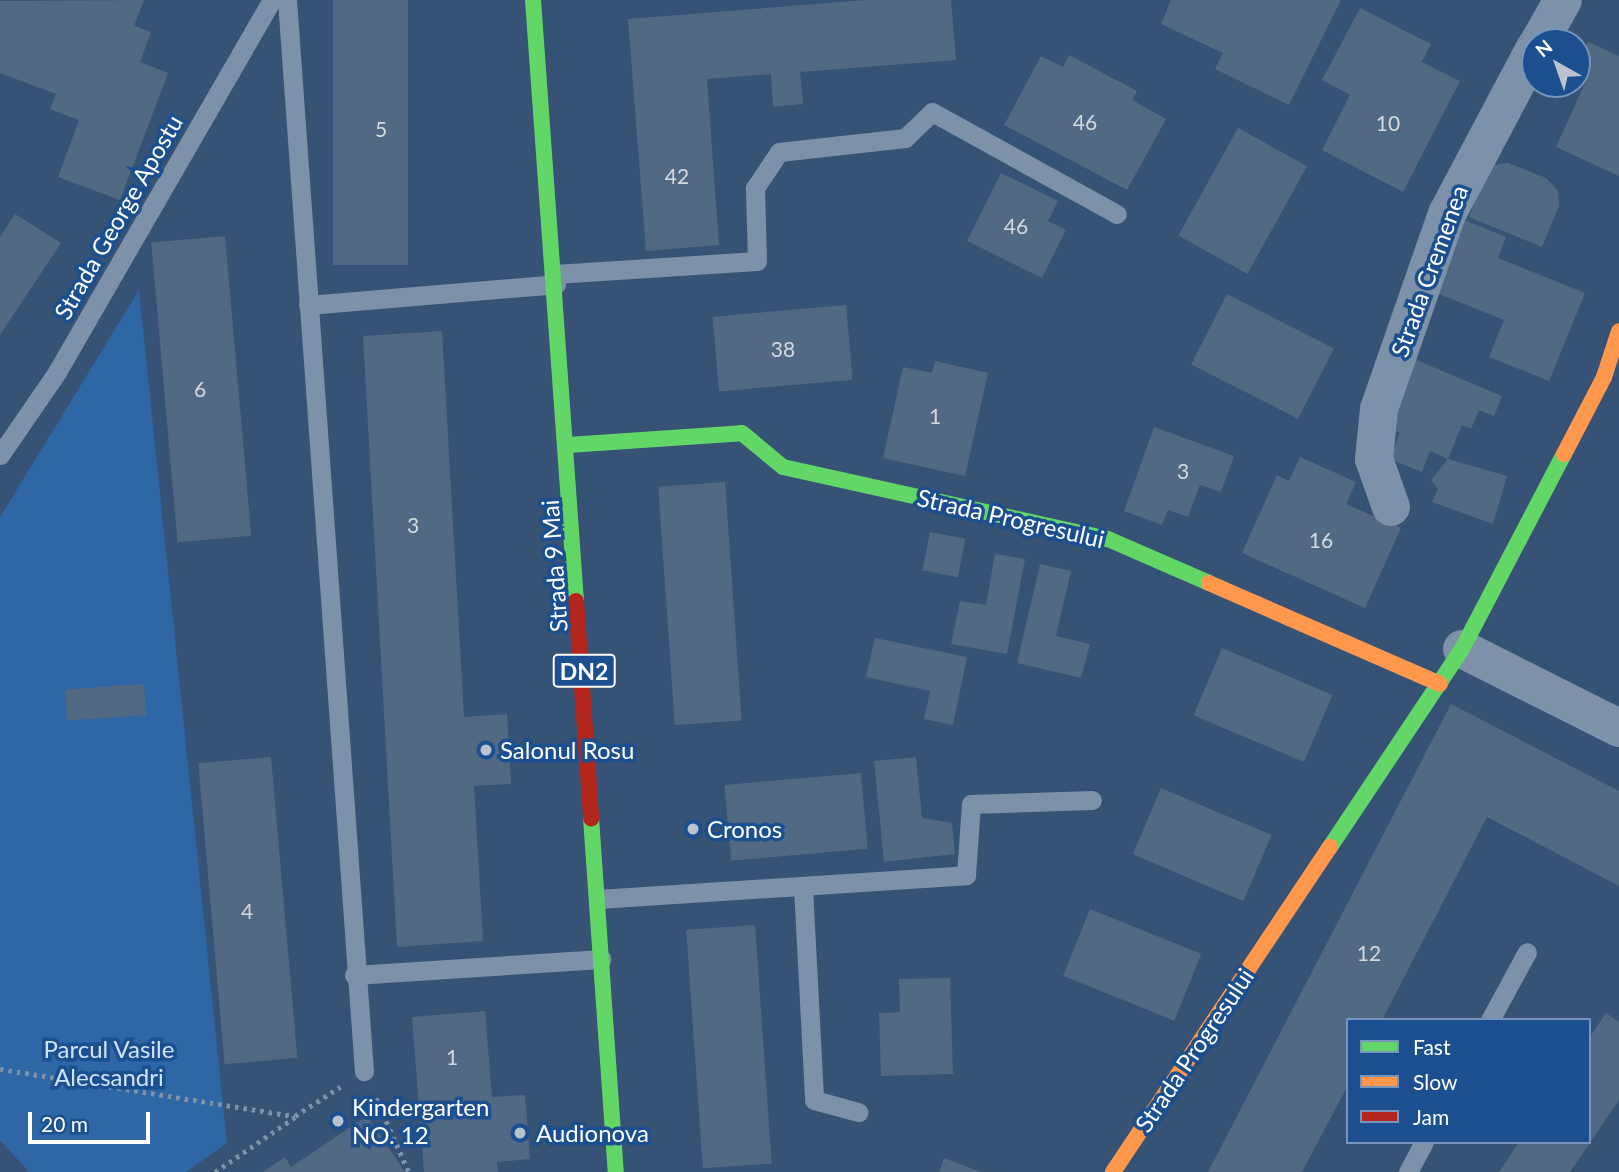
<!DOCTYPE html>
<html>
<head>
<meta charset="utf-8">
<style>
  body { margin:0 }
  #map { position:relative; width:1619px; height:1172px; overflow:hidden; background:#365274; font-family:Lato,sans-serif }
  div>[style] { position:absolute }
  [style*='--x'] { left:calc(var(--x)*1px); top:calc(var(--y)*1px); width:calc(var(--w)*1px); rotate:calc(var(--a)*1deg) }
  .green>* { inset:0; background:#2f66a5 }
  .building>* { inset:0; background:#526984; transform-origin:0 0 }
  .path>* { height:4.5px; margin-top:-2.25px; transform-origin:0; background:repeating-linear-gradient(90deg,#7d92a8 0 3.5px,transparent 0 8.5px) }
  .lane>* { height:19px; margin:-9.5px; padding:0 9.5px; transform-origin:9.5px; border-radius:9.5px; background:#7d92a8 }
  .street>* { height:38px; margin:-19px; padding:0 19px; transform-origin:19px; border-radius:19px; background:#7d92a8 }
  .fast>* { height:16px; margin:-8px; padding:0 8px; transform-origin:8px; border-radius:8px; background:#63d668 }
  .slow>* { height:16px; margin:-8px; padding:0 8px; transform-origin:8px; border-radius:8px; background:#ff974d }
  .jam>* { height:16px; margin:-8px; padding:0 8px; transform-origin:8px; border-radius:8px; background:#b3261e }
  .dots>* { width:19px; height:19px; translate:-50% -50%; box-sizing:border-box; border:4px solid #1b4f8f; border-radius:50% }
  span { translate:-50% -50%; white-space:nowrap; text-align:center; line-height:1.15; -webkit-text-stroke:7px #1b4f8f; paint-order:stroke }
  .number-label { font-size:21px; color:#d4dae0 }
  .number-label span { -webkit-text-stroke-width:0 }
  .shield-label span { padding:2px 5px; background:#1b4f8f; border:2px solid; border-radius:5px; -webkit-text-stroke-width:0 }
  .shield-label { font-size:23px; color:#fff; font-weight:700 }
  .street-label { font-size:24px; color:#fff }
  .poi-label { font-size:24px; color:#fff }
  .left { translate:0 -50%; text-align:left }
  .park-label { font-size:24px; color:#cfe3fa }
  .legend { position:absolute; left:1346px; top:1018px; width:245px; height:126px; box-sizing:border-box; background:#1b4f8f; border:2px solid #7695bc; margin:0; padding:9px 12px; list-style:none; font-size:21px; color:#fff }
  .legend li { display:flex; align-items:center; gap:14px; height:35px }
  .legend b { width:35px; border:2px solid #7695bc }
  .north { position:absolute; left:1521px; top:28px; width:70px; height:70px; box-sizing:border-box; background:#1b4f8f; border:2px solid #7695bc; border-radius:50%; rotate:320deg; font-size:19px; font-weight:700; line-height:28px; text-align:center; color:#fff }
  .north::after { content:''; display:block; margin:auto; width:24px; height:32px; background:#b9c2ce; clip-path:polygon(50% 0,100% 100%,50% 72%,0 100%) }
  .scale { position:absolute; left:28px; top:1112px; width:122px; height:32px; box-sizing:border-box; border:4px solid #fff; border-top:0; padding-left:9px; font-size:21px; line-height:24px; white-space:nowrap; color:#fff; -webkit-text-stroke:5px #1b4f8f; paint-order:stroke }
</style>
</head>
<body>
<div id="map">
  <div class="green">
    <div style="clip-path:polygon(139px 290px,227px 1143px,186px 1172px,29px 1172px,0 1140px,0 517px)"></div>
  </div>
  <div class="building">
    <div style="clip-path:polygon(144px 0,134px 26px,151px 32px,140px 62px,168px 73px,120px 200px,58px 177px,79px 120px,50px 109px,56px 94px,0 73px,0 1px)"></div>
    <div style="left:333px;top:0;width:75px;height:265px"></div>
    <div style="clip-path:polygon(866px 0,951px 0,956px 60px,800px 72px,803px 104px,773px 107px,771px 74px,707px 79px,719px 245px,646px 251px,628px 19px)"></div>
    <div style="clip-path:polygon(1171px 0,1341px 0,1289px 105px,1215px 69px,1223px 53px,1161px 24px)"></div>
    <div style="clip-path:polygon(1360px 8px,1431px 44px,1422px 62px,1460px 81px,1403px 192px,1322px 150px,1350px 95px,1322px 80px)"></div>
    <div style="clip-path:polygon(1588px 42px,1619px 56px,1619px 176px,1556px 147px,1586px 81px,1577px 76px,1577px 66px)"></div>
    <div style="clip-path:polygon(1069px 55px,1137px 91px,1132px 100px,1166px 119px,1127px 190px,1004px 125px,1041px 56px,1063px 67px)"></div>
    <div style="left:1238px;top:128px;width:79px;height:123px;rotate:29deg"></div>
    <div style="clip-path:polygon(1508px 163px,1546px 178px,1558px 191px,1559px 206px,1542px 247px,1469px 217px,1484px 178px,1493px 165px)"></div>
    <div style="clip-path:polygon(1001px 173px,1058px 201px,1048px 221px,1066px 230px,1042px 278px,967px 241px)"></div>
    <div style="clip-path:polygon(15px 214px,61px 243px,0 335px,0 237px)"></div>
    <div style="clip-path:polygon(1464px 220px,1506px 237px,1498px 258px,1585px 293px,1549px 381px,1489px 357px,1504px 320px,1434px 292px)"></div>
    <div style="left:225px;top:236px;width:301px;height:74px;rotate:85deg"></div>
    <div style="left:1227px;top:294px;width:120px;height:79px;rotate:27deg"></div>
    <div style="left:846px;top:305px;width:75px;height:134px;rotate:85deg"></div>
    <div style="clip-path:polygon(442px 331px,464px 717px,507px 714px,511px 784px,474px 786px,483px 941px,397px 947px,363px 336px)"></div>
    <div style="clip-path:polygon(1414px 359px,1502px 396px,1494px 416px,1479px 410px,1471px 429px,1462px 425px,1448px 459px,1507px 476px,1493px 524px,1432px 502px,1438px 489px,1431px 480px,1448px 459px,1430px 451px,1422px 472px,1390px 459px,1400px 433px,1386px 427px)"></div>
    <div style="clip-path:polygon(935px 361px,988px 373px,965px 476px,883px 458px,903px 367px,932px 373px)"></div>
    <div style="clip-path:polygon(1154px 427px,1234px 456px,1221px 492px,1200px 485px,1188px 517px,1168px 510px,1162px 525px,1124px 511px)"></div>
    <div style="clip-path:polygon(1300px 457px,1356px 482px,1346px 504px,1401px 528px,1365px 608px,1242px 553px,1277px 475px,1289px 481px)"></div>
    <div style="left:725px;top:482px;width:239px;height:67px;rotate:86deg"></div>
    <div style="left:930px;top:532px;width:36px;height:39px;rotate:11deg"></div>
    <div style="clip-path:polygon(995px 554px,1025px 559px,1007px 654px,951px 644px,960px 601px,986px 605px)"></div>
    <div style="clip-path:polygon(1040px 564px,1071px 571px,1056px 636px,1090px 644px,1081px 678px,1017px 663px)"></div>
    <div style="clip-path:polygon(875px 638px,967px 657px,953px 725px,924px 719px,930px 691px,866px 677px)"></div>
    <div style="left:1222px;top:648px;width:120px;height:73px;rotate:23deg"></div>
    <div style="left:144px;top:684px;width:31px;height:79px;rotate:86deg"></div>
    <div style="clip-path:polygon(1451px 704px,1619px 791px,1619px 886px,1487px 817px,1382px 1020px,1348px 1020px,1348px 1085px,1302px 1172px,1208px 1172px)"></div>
    <div style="left:271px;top:757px;width:302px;height:73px;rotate:85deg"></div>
    <div style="clip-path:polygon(916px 757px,922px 818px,952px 823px,955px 854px,884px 862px,874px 761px)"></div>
    <div style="left:861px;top:773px;width:76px;height:137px;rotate:85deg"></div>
    <div style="left:1161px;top:788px;width:120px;height:72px;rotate:23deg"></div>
    <div style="left:1090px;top:909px;width:120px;height:72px;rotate:22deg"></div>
    <div style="left:755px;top:925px;width:239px;height:69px;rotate:86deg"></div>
    <div style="clip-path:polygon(950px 978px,953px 1074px,881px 1076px,879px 1013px,900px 1012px,899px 979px)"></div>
    <div style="clip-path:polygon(485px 1011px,492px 1097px,525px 1095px,530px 1159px,497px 1162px,498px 1172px,424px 1172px,412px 1017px)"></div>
    <div style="clip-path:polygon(1606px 1013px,1619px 1022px,1619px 1100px,1570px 1172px,1499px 1172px,1519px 1142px,1589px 1142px,1589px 1038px)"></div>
    <div style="clip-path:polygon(367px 1116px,405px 1172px,263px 1172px,285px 1157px,291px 1167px)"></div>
    <div style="clip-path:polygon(944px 1158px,981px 1172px,939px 1172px)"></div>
  </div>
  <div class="path">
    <div style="--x:0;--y:1069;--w:299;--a:9.1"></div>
    <div style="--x:295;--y:1116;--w:54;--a:-32.8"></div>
    <div style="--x:376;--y:1098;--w:81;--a:66"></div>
    <div style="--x:215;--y:1172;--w:97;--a:-34.5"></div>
  </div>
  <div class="lane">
    <div style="--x:287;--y:0;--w:1074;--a:85.89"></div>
    <div style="--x:555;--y:274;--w:202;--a:-3.7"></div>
    <div style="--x:757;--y:261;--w:73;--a:-91.6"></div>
    <div style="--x:755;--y:188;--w:43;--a:-56.3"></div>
    <div style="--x:779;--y:152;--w:127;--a:-6.3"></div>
    <div style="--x:905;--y:138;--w:37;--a:-44"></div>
    <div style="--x:932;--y:112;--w:211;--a:28.9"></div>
    <div style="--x:308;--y:305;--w:249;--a:-4.8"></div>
    <div style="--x:0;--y:455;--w:101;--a:-55.5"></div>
    <div style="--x:57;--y:372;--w:430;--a:-60"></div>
    <div style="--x:803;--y:887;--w:213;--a:87"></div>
    <div style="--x:814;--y:1100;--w:46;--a:15.3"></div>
    <div style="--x:598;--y:899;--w:369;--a:-3.7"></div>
    <div style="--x:966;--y:875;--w:71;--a:-86"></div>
    <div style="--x:971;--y:804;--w:121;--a:-1.9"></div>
    <div style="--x:354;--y:975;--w:248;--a:-3.7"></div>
    <div style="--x:1490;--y:1020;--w:77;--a:-61.4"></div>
    <div style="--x:1408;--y:1172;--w:34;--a:-62"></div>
  </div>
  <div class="street">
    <div style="--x:1539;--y:42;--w:48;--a:-60.3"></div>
    <div style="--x:1391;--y:507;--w:51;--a:-109.5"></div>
    <div style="--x:1374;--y:459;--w:50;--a:-84.3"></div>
    <div style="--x:1379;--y:409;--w:207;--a:-70.8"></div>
    <div style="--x:1447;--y:214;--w:188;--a:-62.1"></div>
    <div style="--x:1462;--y:649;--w:176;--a:26.7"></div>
  </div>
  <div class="fast">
    <div style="--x:533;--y:0;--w:603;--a:85.91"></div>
    <div style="--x:568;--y:445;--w:174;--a:-3.9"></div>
    <div style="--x:742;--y:433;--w:53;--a:39.7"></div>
    <div style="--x:783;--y:467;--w:333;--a:12.5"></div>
    <div style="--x:1108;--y:539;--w:110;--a:23.5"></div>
    <div style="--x:591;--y:818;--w:355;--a:86"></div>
    <div style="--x:1330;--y:847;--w:238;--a:-56.3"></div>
    <div style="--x:1462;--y:649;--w:220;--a:-62.4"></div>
  </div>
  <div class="slow">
    <div style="--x:1564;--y:454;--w:87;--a:-62.5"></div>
    <div style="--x:1604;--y:377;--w:48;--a:-71.9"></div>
    <div style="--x:1209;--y:583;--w:252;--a:23.6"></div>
    <div style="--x:1113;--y:1172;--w:391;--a:-56.3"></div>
  </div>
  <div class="jam">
    <div style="--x:576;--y:601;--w:218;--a:86"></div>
  </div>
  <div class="dots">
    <div style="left:486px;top:750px;background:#b9c2ce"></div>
    <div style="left:693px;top:829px;background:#b9c2ce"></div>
    <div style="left:338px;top:1121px;background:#b9c2ce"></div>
    <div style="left:520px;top:1133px;background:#b9c2ce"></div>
  </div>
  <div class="number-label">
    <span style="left:1085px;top:122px">46</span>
    <span style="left:1388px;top:123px">10</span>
    <span style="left:381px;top:129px">5</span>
    <span style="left:677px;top:176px">42</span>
    <span style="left:1016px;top:226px">46</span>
    <span style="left:783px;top:349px">38</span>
    <span style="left:200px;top:389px">6</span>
    <span style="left:935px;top:416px">1</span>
    <span style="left:1183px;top:471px">3</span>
    <span style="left:413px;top:525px">3</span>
    <span style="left:1321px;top:540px">16</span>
    <span style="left:247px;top:911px">4</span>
    <span style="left:1369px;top:953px">12</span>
    <span style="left:452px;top:1057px">1</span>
  </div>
  <div class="shield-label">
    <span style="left:584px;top:671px">DN2</span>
  </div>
  <div class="street-label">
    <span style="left:118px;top:217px;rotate:-60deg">Strada George Apostu</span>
    <span style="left:1429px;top:271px;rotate:-70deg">Strada Cremenea</span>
    <span style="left:1011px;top:518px;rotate:13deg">Strada Progresului</span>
    <span style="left:554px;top:566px;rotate:-94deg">Strada 9 Mai</span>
    <span style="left:1194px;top:1050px;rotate:-56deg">Strada Progresului</span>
  </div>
  <div class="poi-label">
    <span class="left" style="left:500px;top:750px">Salonul Rosu</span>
    <span class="left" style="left:707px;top:829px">Cronos</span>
    <span class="left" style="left:352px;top:1121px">Kindergarten<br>NO. 12</span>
    <span class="left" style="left:536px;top:1133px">Audionova</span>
  </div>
  <div class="park-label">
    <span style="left:109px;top:1063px">Parcul Vasile<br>Alecsandri</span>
  </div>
  <ul class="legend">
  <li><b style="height:9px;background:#63d668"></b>Fast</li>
  <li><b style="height:9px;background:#ff974d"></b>Slow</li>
  <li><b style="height:9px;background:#b3261e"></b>Jam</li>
  </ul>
  <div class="north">N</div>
  <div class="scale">20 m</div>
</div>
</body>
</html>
